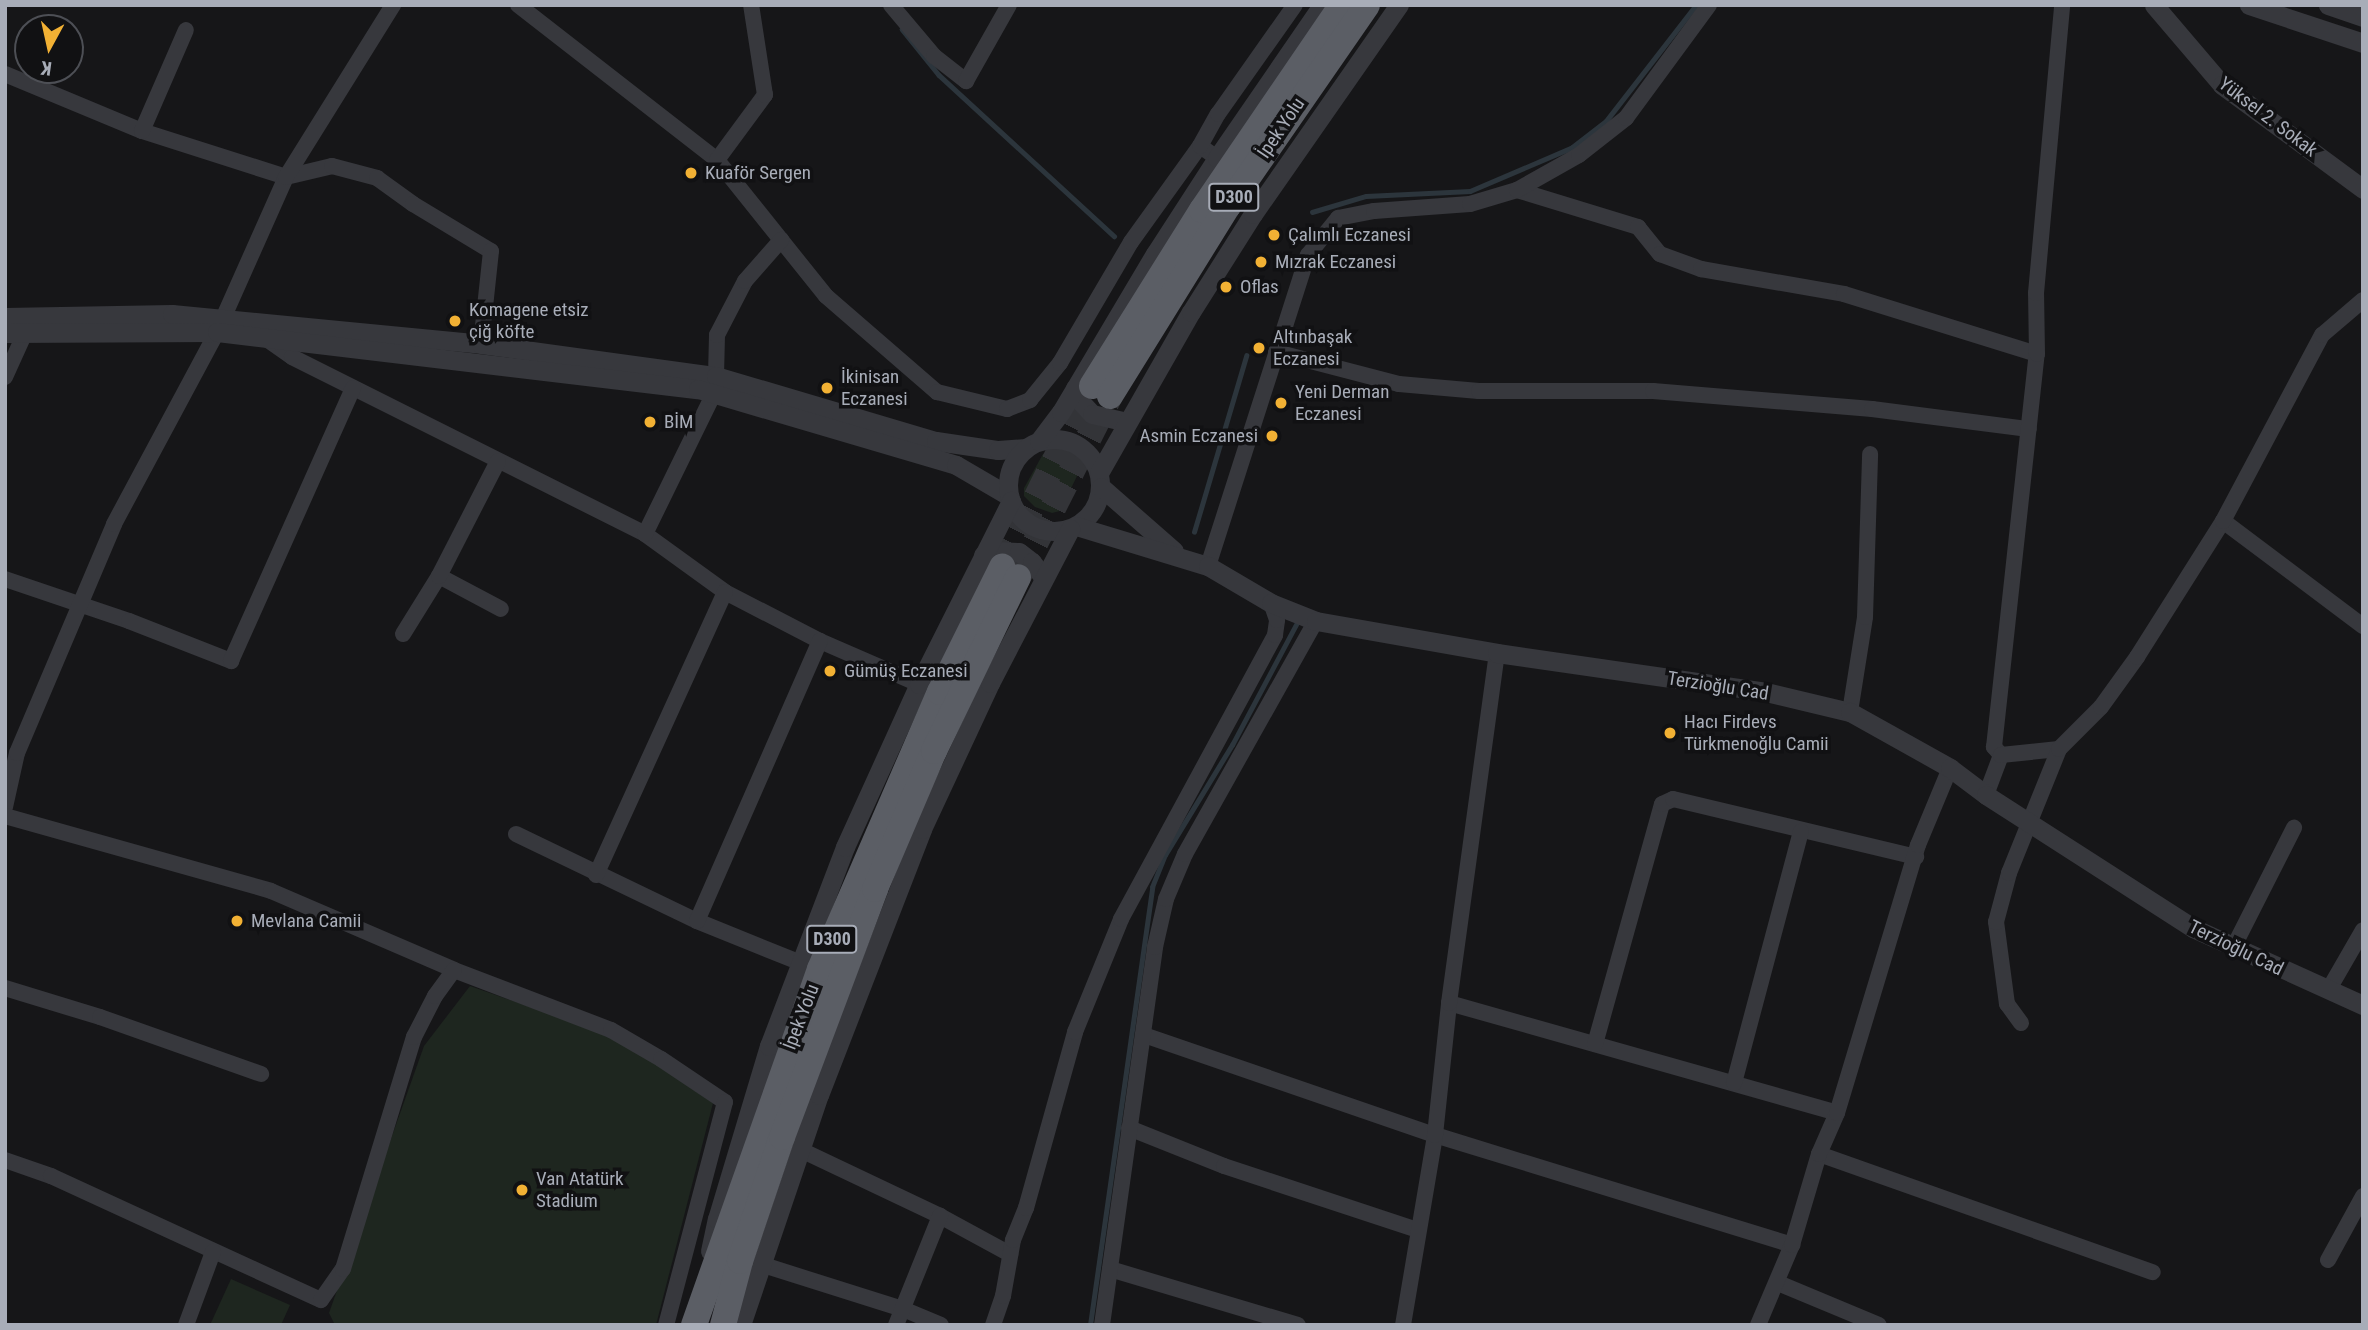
<!DOCTYPE html>
<html>
<head>
<meta charset="utf-8">
<style>
  body { margin:0 }
  #map { position:relative; width:2368px; height:1330px; overflow:hidden; background:#161618; font-family:"Roboto Condensed",sans-serif }
  div>[style] { position:absolute }
  [style*='--x'] { left:calc(var(--x)*1px); top:calc(var(--y)*1px); width:calc(var(--w)*1px); rotate:calc(var(--a)*1deg) }
  .green>* { inset:0; background:#1e261f }
  .stream>* { height:4.5px; margin:-2.25px; padding:0 2.25px; transform-origin:2.25px; border-radius:2.25px; background:#2c353c }
  .trunk-tunnel>* { height:26px; margin-top:-13px; transform-origin:0; background:repeating-linear-gradient(90deg,#333438 0 26px,transparent 0 39px) }
  .minor>* { height:16px; margin:-8px; padding:0 8px; transform-origin:8px; border-radius:8px; background:#37383d }
  .tertiary>* { height:19px; margin:-9.5px; padding:0 9.5px; transform-origin:9.5px; border-radius:9.5px; background:#37383d }
  .tertiary>.ring { margin:-9.5px; padding:0; box-sizing:content-box; background:none; border:19px solid #37383d; border-radius:50% }
  .trunk>* { height:26px; margin:-13px; padding:0 13px; transform-origin:13px; border-radius:13px; background:#5b5e65 }
  .dots>* { width:19px; height:19px; translate:-50% -50%; box-sizing:border-box; border:4px solid #111113; border-radius:50% }
  span { translate:-50% -50%; white-space:nowrap; text-align:center; line-height:1.15; -webkit-text-stroke:7px #111113; paint-order:stroke }
  .shield-label span { padding:2px 5px; background:#111113; border:2px solid; border-radius:5px; -webkit-text-stroke-width:0 }
  .shield-label { font-size:18px; color:#a8adb8; font-weight:700 }
  .street-label { font-size:19px; color:#a8adb8 }
  .poi-label { font-size:19px; color:#a8adb8 }
  .left { translate:0 -50%; text-align:left }
  .right { translate:-100% -50%; text-align:right }
  .frame { position:absolute; inset:0; border:7px solid #a8adb8; pointer-events:none }
  .north { position:absolute; left:14px; top:14px; width:70px; height:70px; box-sizing:border-box; background:#111113; border:2px solid #4d4f55; border-radius:50%; rotate:188deg; font-size:19px; font-weight:700; line-height:28px; text-align:center; color:#a8adb8 }
  .north::after { content:''; display:block; margin:auto; width:24px; height:32px; background:#f2b134; clip-path:polygon(50% 0,100% 100%,50% 72%,0 100%) }
</style>
</head>
<body>
<div id="map">
  <div class="green">
    <div style="clip-path:polygon(1049px 452px,1061px 454px,1071px 460px,1078px 474px,1060px 511px,1052px 513px,1035px 507px,1024px 496px,1024px 488px,1043px 454px)"></div>
    <div style="clip-path:polygon(470px 986px,614px 1036px,713px 1103px,656px 1325px,335px 1325px,329px 1313px,424px 1046px)"></div>
    <div style="clip-path:polygon(231px 1279px,290px 1305px,281px 1325px,210px 1325px)"></div>
  </div>
  <div class="stream">
    <div style="--x:902;--y:29;--w:59;--a:51.2"></div>
    <div style="--x:939;--y:75;--w:238;--a:42.6"></div>
    <div style="--x:1312;--y:212;--w:56;--a:-16.5"></div>
    <div style="--x:1366;--y:196;--w:104;--a:-2.8"></div>
    <div style="--x:1470;--y:191;--w:110;--a:-23.1"></div>
    <div style="--x:1571;--y:148;--w:44;--a:-37.6"></div>
    <div style="--x:1606;--y:121;--w:147;--a:-52.2"></div>
    <div style="--x:1194;--y:532;--w:184;--a:-73.5"></div>
    <div style="--x:1090;--y:1325;--w:442;--a:-81.9"></div>
    <div style="--x:1152;--y:887;--w:35;--a:-68"></div>
    <div style="--x:1165;--y:855;--w:129;--a:-58.7"></div>
    <div style="--x:1232;--y:745;--w:143;--a:-62"></div>
  </div>
  <div class="trunk-tunnel">
    <div style="--x:1002;--y:567;--w:202;--a:-63.6"></div>
    <div style="--x:1018;--y:577;--w:203;--a:-63.1"></div>
  </div>
  <div class="minor">
    <div style="--x:518;--y:5;--w:252;--a:37.9"></div>
    <div style="--x:717;--y:160;--w:174;--a:51.3"></div>
    <div style="--x:826;--y:296;--w:147;--a:40.9"></div>
    <div style="--x:937;--y:392;--w:72;--a:13.7"></div>
    <div style="--x:1007;--y:409;--w:25;--a:-21"></div>
    <div style="--x:1030;--y:400;--w:48;--a:-51"></div>
    <div style="--x:1060;--y:363;--w:140;--a:-59.6"></div>
    <div style="--x:1131;--y:242;--w:118;--a:-54.3"></div>
    <div style="--x:1200;--y:146;--w:21;--a:35"></div>
    <div style="--x:891;--y:5;--w:67;--a:49.9"></div>
    <div style="--x:934;--y:56;--w:41;--a:38"></div>
    <div style="--x:966;--y:81;--w:87;--a:-60.5"></div>
    <div style="--x:5;--y:74;--w:148;--a:22.6"></div>
    <div style="--x:142;--y:131;--w:151;--a:17.7"></div>
    <div style="--x:286;--y:177;--w:47;--a:-13.4"></div>
    <div style="--x:332;--y:166;--w:47;--a:14.9"></div>
    <div style="--x:377;--y:178;--w:44;--a:35.8"></div>
    <div style="--x:413;--y:204;--w:91;--a:31.1"></div>
    <div style="--x:491;--y:251;--w:94;--a:96.1"></div>
    <div style="--x:142;--y:131;--w:110;--a:-66.5"></div>
    <div style="--x:1200;--y:146;--w:37;--a:-61"></div>
    <div style="--x:1218;--y:114;--w:133;--a:-54.8"></div>
    <div style="--x:717;--y:160;--w:81;--a:-53.6"></div>
    <div style="--x:765;--y:95;--w:91;--a:-98.8"></div>
    <div style="--x:1517;--y:190;--w:127;--a:17"></div>
    <div style="--x:1638;--y:227;--w:35;--a:51"></div>
    <div style="--x:1660;--y:254;--w:44;--a:20.1"></div>
    <div style="--x:1701;--y:269;--w:145;--a:9.9"></div>
    <div style="--x:1844;--y:294;--w:202;--a:17.3"></div>
    <div style="--x:265;--y:338;--w:33;--a:35"></div>
    <div style="--x:292;--y:357;--w:395;--a:26.6"></div>
    <div style="--x:645;--y:534;--w:99;--a:35.9"></div>
    <div style="--x:725;--y:592;--w:107;--a:27.3"></div>
    <div style="--x:820;--y:641;--w:108;--a:23.5"></div>
    <div style="--x:1276;--y:352;--w:127;--a:14.6"></div>
    <div style="--x:1399;--y:384;--w:80;--a:5"></div>
    <div style="--x:1479;--y:391;--w:174;--a:0"></div>
    <div style="--x:1653;--y:391;--w:220;--a:4.7"></div>
    <div style="--x:1872;--y:409;--w:158;--a:7.3"></div>
    <div style="--x:716;--y:376;--w:41;--a:-88.6"></div>
    <div style="--x:717;--y:335;--w:61;--a:-62.6"></div>
    <div style="--x:745;--y:281;--w:55;--a:-48.7"></div>
    <div style="--x:5;--y:377;--w:48;--a:-65.6"></div>
    <div style="--x:2223;--y:521;--w:175;--a:36.9"></div>
    <div style="--x:645;--y:534;--w:157;--a:-63.9"></div>
    <div style="--x:1208;--y:566;--w:327;--a:-72.2"></div>
    <div style="--x:1308;--y:255;--w:48;--a:-51"></div>
    <div style="--x:1338;--y:218;--w:37;--a:-11"></div>
    <div style="--x:1374;--y:211;--w:96;--a:-4.2"></div>
    <div style="--x:1470;--y:204;--w:49;--a:-16.6"></div>
    <div style="--x:1517;--y:190;--w:71;--a:-29.4"></div>
    <div style="--x:1579;--y:155;--w:60;--a:-38.2"></div>
    <div style="--x:1626;--y:118;--w:140;--a:-53.7"></div>
    <div style="--x:439;--y:576;--w:70;--a:28"></div>
    <div style="--x:5;--y:579;--w:131;--a:18.7"></div>
    <div style="--x:129;--y:621;--w:110;--a:21.4"></div>
    <div style="--x:231;--y:661;--w:299;--a:-65.9"></div>
    <div style="--x:403;--y:634;--w:68;--a:-58.2"></div>
    <div style="--x:439;--y:576;--w:129;--a:-62.8"></div>
    <div style="--x:1850;--y:712;--w:96;--a:-81"></div>
    <div style="--x:1865;--y:617;--w:163;--a:-88.2"></div>
    <div style="--x:2001;--y:755;--w:11;--a:-131"></div>
    <div style="--x:1994;--y:747;--w:395;--a:-83.8"></div>
    <div style="--x:2037;--y:354;--w:61;--a:-90.9"></div>
    <div style="--x:2036;--y:293;--w:289;--a:-84.8"></div>
    <div style="--x:1986;--y:795;--w:43;--a:-69.4"></div>
    <div style="--x:2001;--y:755;--w:58;--a:-5.9"></div>
    <div style="--x:5;--y:807;--w:55;--a:-77.5"></div>
    <div style="--x:17;--y:753;--w:249;--a:-67"></div>
    <div style="--x:114;--y:524;--w:218;--a:-61.8"></div>
    <div style="--x:217;--y:332;--w:170;--a:-66"></div>
    <div style="--x:286;--y:177;--w:203;--a:-58.1"></div>
    <div style="--x:5;--y:816;--w:276;--a:15.7"></div>
    <div style="--x:271;--y:891;--w:199;--a:23.3"></div>
    <div style="--x:454;--y:970;--w:168;--a:20.9"></div>
    <div style="--x:611;--y:1030;--w:58;--a:30.1"></div>
    <div style="--x:661;--y:1059;--w:77;--a:33.9"></div>
    <div style="--x:725;--y:1102;--w:231;--a:104.8"></div>
    <div style="--x:516;--y:834;--w:201;--a:25.7"></div>
    <div style="--x:697;--y:921;--w:112;--a:22"></div>
    <div style="--x:596;--y:875;--w:311;--a:-65.5"></div>
    <div style="--x:697;--y:921;--w:306;--a:-66.3"></div>
    <div style="--x:2233;--y:948;--w:135;--a:-63.1"></div>
    <div style="--x:5;--y:988;--w:99;--a:17"></div>
    <div style="--x:100;--y:1017;--w:171;--a:19.5"></div>
    <div style="--x:2329;--y:989;--w:68;--a:-60"></div>
    <div style="--x:1449;--y:1003;--w:403;--a:15.8"></div>
    <div style="--x:2021;--y:1023;--w:24;--a:-126"></div>
    <div style="--x:2007;--y:1004;--w:83;--a:-97.6"></div>
    <div style="--x:1996;--y:922;--w:51;--a:-75.1"></div>
    <div style="--x:2009;--y:873;--w:134;--a:-68"></div>
    <div style="--x:2059;--y:749;--w:59;--a:-45"></div>
    <div style="--x:2101;--y:707;--w:62;--a:-54.2"></div>
    <div style="--x:2137;--y:657;--w:161;--a:-57.7"></div>
    <div style="--x:2223;--y:521;--w:211;--a:-62"></div>
    <div style="--x:2322;--y:335;--w:54;--a:-40.5"></div>
    <div style="--x:1144;--y:1035;--w:308;--a:19"></div>
    <div style="--x:1435;--y:1135;--w:374;--a:17.1"></div>
    <div style="--x:1595;--y:1044;--w:249;--a:-74.4"></div>
    <div style="--x:1662;--y:804;--w:12;--a:-24"></div>
    <div style="--x:1673;--y:799;--w:250;--a:13.4"></div>
    <div style="--x:1734;--y:1083;--w:260;--a:-75.1"></div>
    <div style="--x:1129;--y:1128;--w:102;--a:21.8"></div>
    <div style="--x:1224;--y:1166;--w:203;--a:18.3"></div>
    <div style="--x:801;--y:1150;--w:154;--a:25.4"></div>
    <div style="--x:940;--y:1216;--w:80;--a:28.5"></div>
    <div style="--x:1819;--y:1154;--w:354;--a:19.5"></div>
    <div style="--x:5;--y:1160;--w:49;--a:19.2"></div>
    <div style="--x:51;--y:1176;--w:297;--a:24.7"></div>
    <div style="--x:321;--y:1300;--w:38;--a:-55"></div>
    <div style="--x:343;--y:1269;--w:243;--a:-73"></div>
    <div style="--x:414;--y:1037;--w:46;--a:-62.9"></div>
    <div style="--x:435;--y:996;--w:32;--a:-54"></div>
    <div style="--x:2328;--y:1260;--w:73;--a:-61.3"></div>
    <div style="--x:760;--y:1264;--w:150;--a:17.5"></div>
    <div style="--x:903;--y:1309;--w:41;--a:22.8"></div>
    <div style="--x:1110;--y:1269;--w:196;--a:16.6"></div>
    <div style="--x:1778;--y:1283;--w:109;--a:22.6"></div>
    <div style="--x:186;--y:1325;--w:78;--a:-69.7"></div>
    <div style="--x:896;--y:1325;--w:118;--a:-68"></div>
    <div style="--x:993;--y:1325;--w:31;--a:-71"></div>
    <div style="--x:1003;--y:1296;--w:57;--a:-79.9"></div>
    <div style="--x:1013;--y:1240;--w:35;--a:-68"></div>
    <div style="--x:1026;--y:1208;--w:183;--a:-74.4"></div>
    <div style="--x:1075;--y:1032;--w:122;--a:-67.8"></div>
    <div style="--x:1121;--y:919;--w:323;--a:-61.5"></div>
    <div style="--x:1275;--y:635;--w:15;--a:-82"></div>
    <div style="--x:1277;--y:620;--w:18;--a:-109"></div>
    <div style="--x:1102;--y:1325;--w:382;--a:-82"></div>
    <div style="--x:1155;--y:947;--w:49;--a:-77.1"></div>
    <div style="--x:1166;--y:899;--w:49;--a:-67.1"></div>
    <div style="--x:1185;--y:854;--w:267;--a:-60.7"></div>
    <div style="--x:1403;--y:1325;--w:193;--a:-80.4"></div>
    <div style="--x:1435;--y:1135;--w:133;--a:-83.9"></div>
    <div style="--x:1449;--y:1003;--w:353;--a:-82.2"></div>
    <div style="--x:1758;--y:1325;--w:87;--a:-67"></div>
    <div style="--x:1792;--y:1245;--w:95;--a:-73.5"></div>
    <div style="--x:1819;--y:1154;--w:45;--a:-66.3"></div>
    <div style="--x:1837;--y:1113;--w:280;--a:-73.2"></div>
    <div style="--x:1918;--y:845;--w:83;--a:-67.4"></div>
  </div>
  <div class="tertiary">
    <div style="--x:2154;--y:5;--w:105;--a:49.6"></div>
    <div style="--x:2222;--y:85;--w:175;--a:36.4"></div>
    <div style="--x:2249;--y:5;--w:120;--a:18.4"></div>
    <div style="--x:2328;--y:5;--w:37;--a:19"></div>
    <div style="--x:5;--y:317;--w:167;--a:-1"></div>
    <div style="--x:172;--y:314;--w:310;--a:5.5"></div>
    <div style="--x:481;--y:344;--w:237;--a:7.8"></div>
    <div style="--x:716;--y:376;--w:229;--a:16.5"></div>
    <div style="--x:936;--y:441;--w:63;--a:8.3"></div>
    <div style="--x:998;--y:450;--w:28;--a:-4"></div>
    <div style="--x:5;--y:333;--w:212;--a:-0.3"></div>
    <div style="--x:217;--y:332;--w:484;--a:6.8"></div>
    <div style="--x:698;--y:389;--w:269;--a:16.4"></div>
    <div style="--x:956;--y:465;--w:61;--a:30.3"></div>
    <div style="--x:1075;--y:388;--w:13;--a:72"></div>
    <div style="--x:1079;--y:400;--w:19;--a:47"></div>
    <div style="--x:1092;--y:414;--w:36;--a:13"></div>
    <div class="ring" style="left:1008px;top:439px;width:73px;height:73px"></div>
    <div style="--x:1039;--y:441;--w:36;--a:-53"></div>
    <div style="--x:1061;--y:412;--w:184;--a:-59.3"></div>
    <div style="--x:1155;--y:254;--w:114;--a:-57.1"></div>
    <div style="--x:1217;--y:158;--w:186;--a:-55.5"></div>
    <div style="--x:1099;--y:473;--w:185;--a:-60.3"></div>
    <div style="--x:1191;--y:312;--w:116;--a:-57.7"></div>
    <div style="--x:1253;--y:214;--w:255;--a:-55.1"></div>
    <div style="--x:1101;--y:487;--w:97;--a:41.2"></div>
    <div style="--x:1076;--y:526;--w:138;--a:16.9"></div>
    <div style="--x:1208;--y:566;--w:73;--a:30.4"></div>
    <div style="--x:1271;--y:603;--w:48;--a:21.8"></div>
    <div style="--x:1316;--y:621;--w:184;--a:10"></div>
    <div style="--x:1497;--y:653;--w:272;--a:8.2"></div>
    <div style="--x:1766;--y:692;--w:86;--a:13.4"></div>
    <div style="--x:1850;--y:712;--w:115;--a:29.2"></div>
    <div style="--x:1950;--y:768;--w:45;--a:36.9"></div>
    <div style="--x:1986;--y:795;--w:246;--a:32.7"></div>
    <div style="--x:2193;--y:928;--w:187;--a:24.4"></div>
    <div style="--x:983;--y:555;--w:15;--a:-16"></div>
    <div style="--x:997;--y:551;--w:22;--a:3"></div>
    <div style="--x:1019;--y:552;--w:16;--a:38"></div>
    <div style="--x:1032;--y:562;--w:19;--a:54"></div>
    <div style="--x:710;--y:1251;--w:33;--a:-78"></div>
    <div style="--x:717;--y:1219;--w:181;--a:-73.3"></div>
    <div style="--x:769;--y:1046;--w:213;--a:-69.1"></div>
    <div style="--x:845;--y:847;--w:179;--a:-65.6"></div>
    <div style="--x:919;--y:684;--w:205;--a:-63.3"></div>
    <div style="--x:741;--y:1325;--w:243;--a:-71.3"></div>
    <div style="--x:819;--y:1095;--w:285;--a:-68.8"></div>
    <div style="--x:922;--y:829;--w:161;--a:-65"></div>
    <div style="--x:990;--y:683;--w:174;--a:-62.5"></div>
  </div>
  <div class="trunk">
    <div style="--x:1092;--y:386;--w:208;--a:-58"></div>
    <div style="--x:1202;--y:210;--w:248;--a:-55.7"></div>
    <div style="--x:1110;--y:396;--w:224;--a:-58.2"></div>
    <div style="--x:1228;--y:206;--w:244;--a:-55.3"></div>
    <div style="--x:694;--y:1325;--w:378;--a:-70.5"></div>
    <div style="--x:820;--y:969;--w:302;--a:-66.6"></div>
    <div style="--x:940;--y:692;--w:140;--a:-63.6"></div>
    <div style="--x:723;--y:1325;--w:66;--a:-75.1"></div>
    <div style="--x:740;--y:1261;--w:131;--a:-71.3"></div>
    <div style="--x:782;--y:1137;--w:265;--a:-69.4"></div>
    <div style="--x:875;--y:889;--w:150;--a:-66.9"></div>
    <div style="--x:934;--y:751;--w:193;--a:-64.2"></div>
  </div>
  <div class="dots">
    <div style="left:691px;top:173px;background:#f2b134"></div>
    <div style="left:1274px;top:235px;background:#f2b134"></div>
    <div style="left:1261px;top:262px;background:#f2b134"></div>
    <div style="left:1226px;top:287px;background:#f2b134"></div>
    <div style="left:455px;top:321px;background:#f2b134"></div>
    <div style="left:1259px;top:348px;background:#f2b134"></div>
    <div style="left:827px;top:388px;background:#f2b134"></div>
    <div style="left:1281px;top:403px;background:#f2b134"></div>
    <div style="left:650px;top:422px;background:#f2b134"></div>
    <div style="left:1272px;top:436px;background:#f2b134"></div>
    <div style="left:830px;top:671px;background:#f2b134"></div>
    <div style="left:1670px;top:733px;background:#f2b134"></div>
    <div style="left:237px;top:921px;background:#f2b134"></div>
    <div style="left:522px;top:1190px;background:#f2b134"></div>
  </div>
  <div class="shield-label">
    <span style="left:1234px;top:197px">D300</span>
    <span style="left:832px;top:939px">D300</span>
  </div>
  <div class="street-label">
    <span style="left:2268px;top:117px;rotate:37deg">Yüksel 2. Sokak</span>
    <span style="left:1281px;top:128px;rotate:-56deg">İpek Yolu</span>
    <span style="left:1718px;top:686px;rotate:9deg">Terzioğlu Cad</span>
    <span style="left:2236px;top:948px;rotate:26deg">Terzioğlu Cad</span>
    <span style="left:801px;top:1017px;rotate:-69deg">İpek Yolu</span>
  </div>
  <div class="poi-label">
    <span class="left" style="left:705px;top:173px">Kuaför Sergen</span>
    <span class="left" style="left:1288px;top:235px">Çalımlı Eczanesi</span>
    <span class="left" style="left:1275px;top:262px">Mızrak Eczanesi</span>
    <span class="left" style="left:1240px;top:287px">Oflas</span>
    <span class="left" style="left:469px;top:321px">Komagene etsiz<br>çiğ köfte</span>
    <span class="left" style="left:1273px;top:348px">Altınbaşak<br>Eczanesi</span>
    <span class="left" style="left:841px;top:388px">İkinisan<br>Eczanesi</span>
    <span class="left" style="left:1295px;top:403px">Yeni Derman<br>Eczanesi</span>
    <span class="left" style="left:664px;top:422px">BİM</span>
    <span class="right" style="left:1258px;top:436px">Asmin Eczanesi</span>
    <span class="left" style="left:844px;top:671px">Gümüş Eczanesi</span>
    <span class="left" style="left:1684px;top:733px">Hacı Firdevs<br>Türkmenoğlu Camii</span>
    <span class="left" style="left:251px;top:921px">Mevlana Camii</span>
    <span class="left" style="left:536px;top:1190px">Van Atatürk<br>Stadium</span>
  </div>
  <div class="frame"></div>
  <div class="north">K</div>
</div>
</body>
</html>
